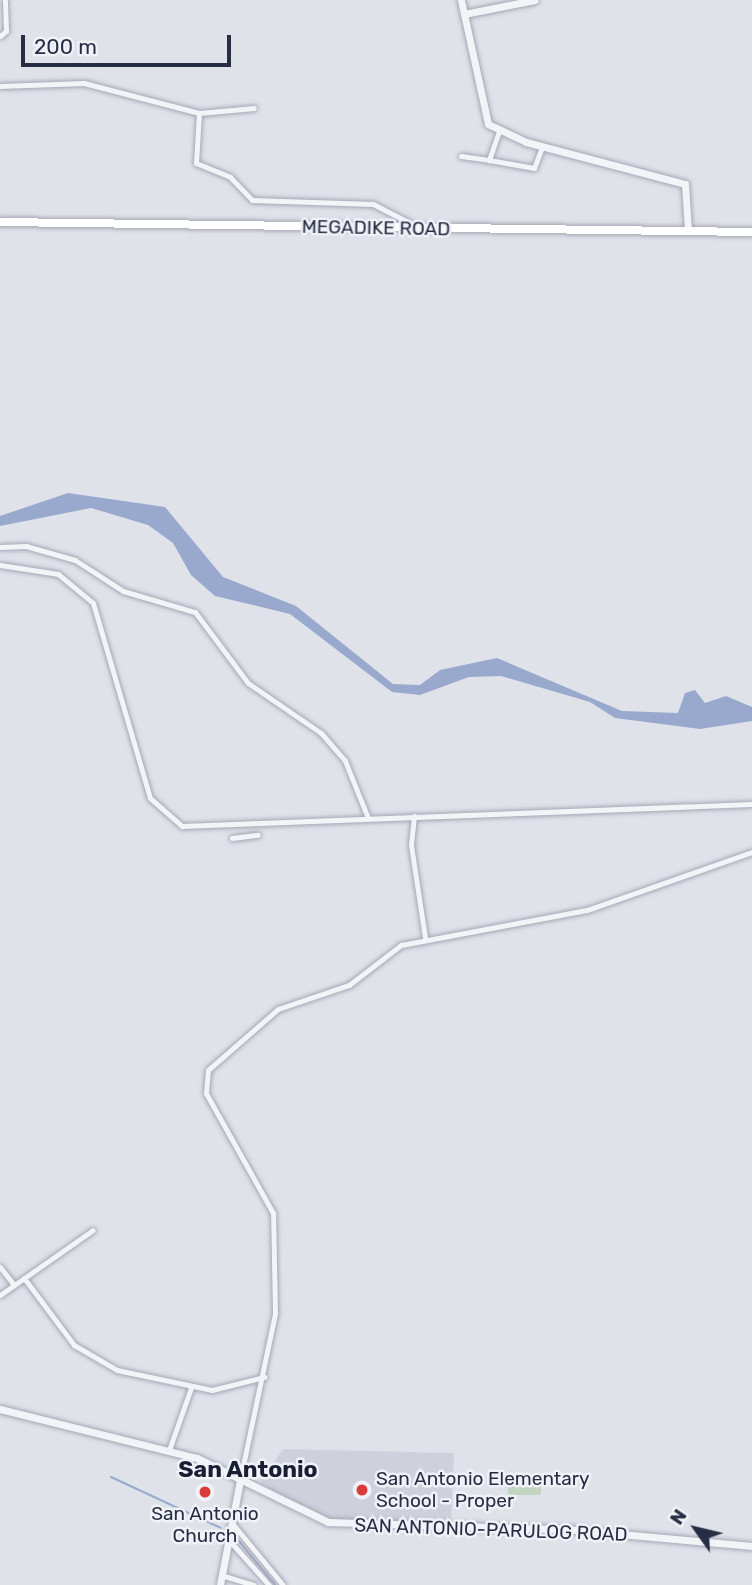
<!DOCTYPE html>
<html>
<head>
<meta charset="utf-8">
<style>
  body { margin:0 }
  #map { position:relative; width:752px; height:1585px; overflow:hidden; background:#e0e2ea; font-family:Rubik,sans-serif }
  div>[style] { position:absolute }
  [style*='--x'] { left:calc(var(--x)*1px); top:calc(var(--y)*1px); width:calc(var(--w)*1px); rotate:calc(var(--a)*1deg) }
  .built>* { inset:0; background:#ced1dc }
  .green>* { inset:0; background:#c2d5c0; transform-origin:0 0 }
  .water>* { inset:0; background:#98a9cd }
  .stream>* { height:2px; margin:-1px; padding:0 1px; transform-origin:1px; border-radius:1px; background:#98a9cd }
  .roads { filter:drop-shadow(0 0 2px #a5a8b5) drop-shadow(0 0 2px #a5a8b5) }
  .minor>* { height:5px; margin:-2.5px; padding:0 2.5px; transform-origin:2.5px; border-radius:2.5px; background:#f3f4f8 }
  .tertiary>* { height:7px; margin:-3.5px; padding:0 3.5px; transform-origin:3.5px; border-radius:3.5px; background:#f3f4f8 }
  .secondary>* { height:8px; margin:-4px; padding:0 4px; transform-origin:4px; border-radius:4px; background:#fff }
  .dots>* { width:19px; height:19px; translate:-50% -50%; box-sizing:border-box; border:4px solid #f0f2f7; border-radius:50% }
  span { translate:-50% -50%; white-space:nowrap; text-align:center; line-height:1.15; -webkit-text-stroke:5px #f0f2f7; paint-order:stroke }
  .street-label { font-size:19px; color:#272d43 }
  .poi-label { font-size:19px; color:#272d43 }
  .left { translate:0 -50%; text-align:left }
  .quarter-label { font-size:23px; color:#191e34; font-weight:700 }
  .north { position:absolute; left:661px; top:1494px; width:70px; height:70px; -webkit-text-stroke:5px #f0f2f7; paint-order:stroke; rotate:304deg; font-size:19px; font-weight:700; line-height:28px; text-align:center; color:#272d43 }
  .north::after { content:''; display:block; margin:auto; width:24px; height:32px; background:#272d43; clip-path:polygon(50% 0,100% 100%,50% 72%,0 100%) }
  .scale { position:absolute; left:21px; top:35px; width:210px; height:32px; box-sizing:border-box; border:4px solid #272d43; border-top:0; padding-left:9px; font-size:21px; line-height:24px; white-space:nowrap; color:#272d43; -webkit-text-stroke:5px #f0f2f7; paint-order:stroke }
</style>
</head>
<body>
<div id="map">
  <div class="built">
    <div style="clip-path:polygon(283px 1449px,454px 1453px,451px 1522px,330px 1520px,297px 1508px,261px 1482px)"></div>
  </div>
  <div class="green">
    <div style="left:508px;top:1476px;width:33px;height:19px"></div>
  </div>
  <div class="water">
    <div style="clip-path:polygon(68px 493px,165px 507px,223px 577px,296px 606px,393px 684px,420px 685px,440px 670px,497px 658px,622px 711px,678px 713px,685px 693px,695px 690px,705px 703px,726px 696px,752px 707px,752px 721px,700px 729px,615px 718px,590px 702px,501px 676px,469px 677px,420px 695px,392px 692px,290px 614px,215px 596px,191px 575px,173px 543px,148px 525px,91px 508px,0 526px,0 516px)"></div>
  </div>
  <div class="stream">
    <div style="--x:111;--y:1477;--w:121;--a:24.9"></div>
    <div style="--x:234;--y:1535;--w:65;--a:50.6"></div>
  </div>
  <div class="roads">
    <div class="minor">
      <div style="--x:0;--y:36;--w:8;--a:-40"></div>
      <div style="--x:6;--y:31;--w:31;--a:-92"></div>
      <div style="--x:0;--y:86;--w:84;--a:-2"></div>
      <div style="--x:84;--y:83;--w:119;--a:14.6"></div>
      <div style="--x:199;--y:113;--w:55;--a:-5.2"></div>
      <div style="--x:199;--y:113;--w:50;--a:93.4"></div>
      <div style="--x:196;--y:163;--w:37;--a:22"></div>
      <div style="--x:230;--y:177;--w:32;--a:46"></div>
      <div style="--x:252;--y:200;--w:121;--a:1.9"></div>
      <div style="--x:373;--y:204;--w:51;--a:27.1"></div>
      <div style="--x:499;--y:131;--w:31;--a:109"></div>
      <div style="--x:489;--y:160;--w:46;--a:10.1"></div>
      <div style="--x:534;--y:168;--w:22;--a:-69"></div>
      <div style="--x:461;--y:156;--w:28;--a:8"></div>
      <div style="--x:0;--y:547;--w:26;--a:-2"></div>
      <div style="--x:26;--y:546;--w:51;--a:15.9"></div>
      <div style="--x:75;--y:560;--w:57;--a:32.9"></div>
      <div style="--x:123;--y:591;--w:75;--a:16.3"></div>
      <div style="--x:195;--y:612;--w:89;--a:53.3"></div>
      <div style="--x:248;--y:683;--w:88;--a:34.4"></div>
      <div style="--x:321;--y:733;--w:37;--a:49"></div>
      <div style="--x:345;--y:761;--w:61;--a:68"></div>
      <div style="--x:0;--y:565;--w:59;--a:8.8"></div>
      <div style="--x:58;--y:574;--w:45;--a:39.6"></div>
      <div style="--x:93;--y:603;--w:203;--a:73.7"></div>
      <div style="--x:150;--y:798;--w:43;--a:41.2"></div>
      <div style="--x:182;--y:826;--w:570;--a:-2.21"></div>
      <div style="--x:414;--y:816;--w:29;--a:96"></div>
      <div style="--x:411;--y:845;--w:94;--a:81.4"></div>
      <div style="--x:232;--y:838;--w:26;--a:-7"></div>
      <div style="--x:0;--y:1267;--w:23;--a:52"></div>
      <div style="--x:24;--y:1278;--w:84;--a:53.3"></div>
      <div style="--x:74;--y:1345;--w:50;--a:30.2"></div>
      <div style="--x:117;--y:1370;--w:97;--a:11.9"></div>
      <div style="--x:212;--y:1390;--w:54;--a:-14"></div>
      <div style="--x:0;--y:1295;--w:113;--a:-35"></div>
      <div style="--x:169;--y:1450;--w:66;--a:-70.5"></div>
      <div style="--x:241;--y:1475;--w:166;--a:-78.1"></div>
      <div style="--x:275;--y:1313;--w:100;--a:-91.1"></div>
      <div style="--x:273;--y:1213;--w:137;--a:-119.2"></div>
      <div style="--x:206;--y:1093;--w:23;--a:-85"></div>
      <div style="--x:208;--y:1070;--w:93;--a:-41.1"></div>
      <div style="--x:278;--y:1009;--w:75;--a:-18.7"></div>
      <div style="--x:349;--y:985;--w:66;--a:-37.6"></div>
      <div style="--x:401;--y:945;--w:189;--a:-10.7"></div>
      <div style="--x:587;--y:910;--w:175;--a:-19.4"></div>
      <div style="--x:232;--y:1523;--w:80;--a:50.6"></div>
      <div style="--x:228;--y:1539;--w:62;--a:48.3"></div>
      <div style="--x:221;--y:1575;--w:34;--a:17"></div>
    </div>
    <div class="tertiary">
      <div style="--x:461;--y:0;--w:127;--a:77.7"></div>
      <div style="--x:488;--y:124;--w:42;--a:25.3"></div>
      <div style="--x:526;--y:142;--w:164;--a:14.8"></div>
      <div style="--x:685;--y:184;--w:47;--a:86.3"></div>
      <div style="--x:464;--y:14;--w:72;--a:-11.2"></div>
      <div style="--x:0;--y:1409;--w:203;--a:14"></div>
      <div style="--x:197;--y:1458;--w:146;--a:26"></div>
      <div style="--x:328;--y:1522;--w:248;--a:1.8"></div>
      <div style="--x:576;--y:1530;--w:177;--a:5.2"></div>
      <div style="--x:220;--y:1585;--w:112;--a:-79.2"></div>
    </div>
    <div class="secondary">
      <div style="--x:0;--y:222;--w:752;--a:0.76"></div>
    </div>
  </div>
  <div class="dots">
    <div style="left:362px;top:1490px;background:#da3b3a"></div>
    <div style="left:205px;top:1492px;background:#da3b3a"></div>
  </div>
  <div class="street-label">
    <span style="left:376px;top:228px;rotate:1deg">MEGADIKE ROAD</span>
    <span style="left:491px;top:1530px;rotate:2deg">SAN ANTONIO-PARULOG ROAD</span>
  </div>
  <div class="poi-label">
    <span class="left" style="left:376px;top:1490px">San Antonio Elementary<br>School - Proper</span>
    <span style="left:205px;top:1525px">San Antonio<br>Church</span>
  </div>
  <div class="quarter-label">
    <span style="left:248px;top:1469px">San Antonio</span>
  </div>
  <div class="north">N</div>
  <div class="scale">200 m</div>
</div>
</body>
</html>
